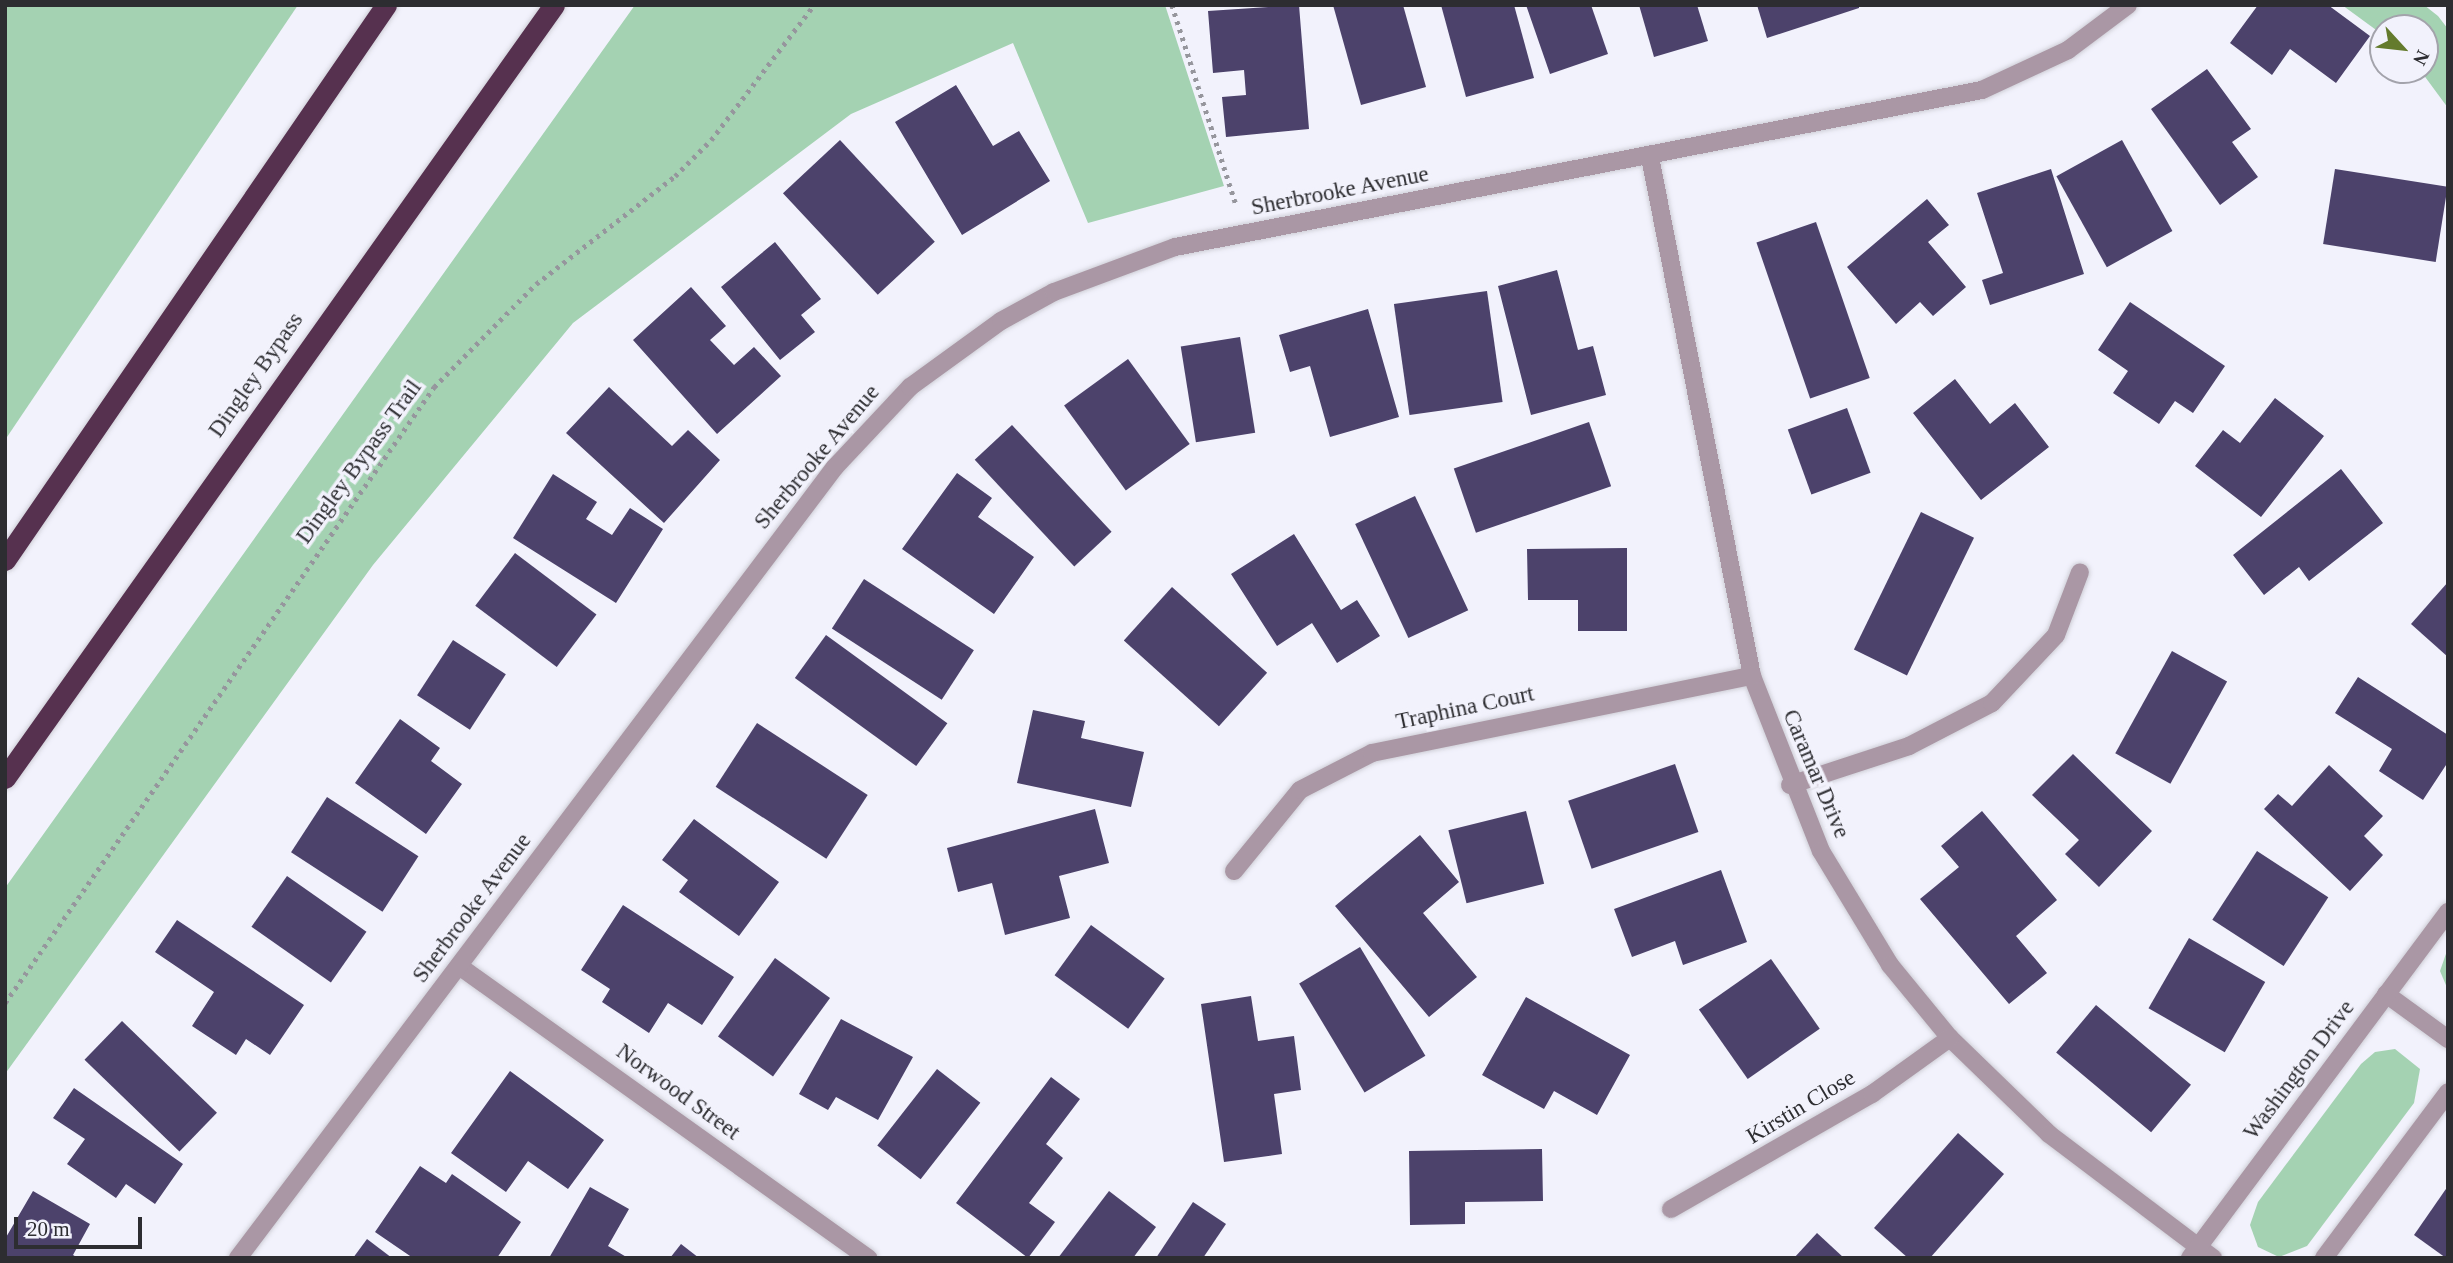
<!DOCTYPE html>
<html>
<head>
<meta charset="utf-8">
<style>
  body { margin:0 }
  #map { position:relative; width:2453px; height:1263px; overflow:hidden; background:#f2f2fc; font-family:"Times New Roman",serif }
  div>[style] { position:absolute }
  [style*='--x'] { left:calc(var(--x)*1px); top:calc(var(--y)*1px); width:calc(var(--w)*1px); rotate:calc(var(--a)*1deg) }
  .green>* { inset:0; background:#a4d2b2 }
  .building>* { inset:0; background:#4c426b; transform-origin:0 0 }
  .path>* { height:4.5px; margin-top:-2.25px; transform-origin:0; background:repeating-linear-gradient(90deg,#96969d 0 3.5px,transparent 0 8.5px) }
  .roads { filter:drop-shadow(0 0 2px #cfcfd7) drop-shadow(0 0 2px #cfcfd7) }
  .street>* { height:18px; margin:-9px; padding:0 9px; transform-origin:9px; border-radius:9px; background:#aa97a5 }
  .highway>* { height:21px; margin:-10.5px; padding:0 10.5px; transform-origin:10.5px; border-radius:10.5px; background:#56314f }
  span { translate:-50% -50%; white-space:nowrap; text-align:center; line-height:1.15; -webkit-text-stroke:7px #f2f2fc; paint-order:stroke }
  .street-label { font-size:23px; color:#2d2d31 }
  .frame { position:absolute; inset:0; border:7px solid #2d2d31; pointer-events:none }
  .north { position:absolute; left:2369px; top:14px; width:70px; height:70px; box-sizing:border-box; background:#f2f2fc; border:2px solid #a3a3ab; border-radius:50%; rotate:117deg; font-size:19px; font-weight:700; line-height:28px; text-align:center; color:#2d2d31 }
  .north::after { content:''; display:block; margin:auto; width:24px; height:32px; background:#647b2d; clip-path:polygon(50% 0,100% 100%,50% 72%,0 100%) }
  .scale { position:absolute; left:14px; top:1217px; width:128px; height:32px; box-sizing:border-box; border:4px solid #2d2d31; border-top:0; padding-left:9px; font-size:21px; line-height:24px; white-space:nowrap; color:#2d2d31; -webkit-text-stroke:5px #f2f2fc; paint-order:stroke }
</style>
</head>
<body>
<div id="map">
  <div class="green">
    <div style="clip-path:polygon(5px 5px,298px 5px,5px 440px)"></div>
    <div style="clip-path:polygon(635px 5px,1165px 5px,1224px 186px,1088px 223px,1013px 43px,851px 114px,573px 323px,373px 565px,5px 1074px,5px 888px)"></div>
    <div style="clip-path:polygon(2342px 5px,2424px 5px,2438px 16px,2448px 29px,2448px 108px,2420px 70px,2425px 70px,2425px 28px,2383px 28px,2383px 35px)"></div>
    <div style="clip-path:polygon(2448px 948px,2448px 990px,2440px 971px)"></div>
    <div style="clip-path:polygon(2395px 1049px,2420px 1069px,2414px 1103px,2307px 1246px,2279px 1257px,2258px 1247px,2250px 1225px,2258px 1202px,2361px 1064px,2375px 1052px)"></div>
  </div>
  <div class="building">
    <div style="clip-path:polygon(1299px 5px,1309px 129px,1226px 137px,1222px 97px,1246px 95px,1244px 70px,1213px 73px,1208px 11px)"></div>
    <div style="clip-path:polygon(1333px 5px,1403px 5px,1426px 87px,1361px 105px)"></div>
    <div style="clip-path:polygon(1441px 5px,1514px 5px,1534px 78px,1466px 97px)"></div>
    <div style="clip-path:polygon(1526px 5px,1591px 5px,1608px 54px,1550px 74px)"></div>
    <div style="clip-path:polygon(1639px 5px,1697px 5px,1708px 41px,1654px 57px)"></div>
    <div style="clip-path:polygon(1757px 5px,1859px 5px,1859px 8px,1767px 38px)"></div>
    <div style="clip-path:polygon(2258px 5px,2328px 5px,2370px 36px,2336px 83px,2290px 49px,2272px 75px,2230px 43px)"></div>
    <div style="clip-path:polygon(2207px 69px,2251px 129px,2232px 142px,2258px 177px,2220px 205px,2151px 109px)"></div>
    <div style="clip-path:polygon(956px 85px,993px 146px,1019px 131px,1050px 181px,962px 235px,895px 122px)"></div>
    <div style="left:840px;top:140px;width:139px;height:78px;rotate:47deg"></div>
    <div style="left:2122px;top:140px;width:104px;height:75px;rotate:61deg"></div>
    <div style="clip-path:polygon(2051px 169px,2084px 274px,1990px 305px,1982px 280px,2003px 273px,1977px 193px)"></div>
    <div style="left:2335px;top:169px;width:114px;height:76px;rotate:9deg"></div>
    <div style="clip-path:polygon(1927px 199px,1949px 225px,1928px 242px,1966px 287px,1933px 316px,1920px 302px,1896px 324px,1847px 267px)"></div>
    <div style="left:1816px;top:222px;width:165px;height:63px;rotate:71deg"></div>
    <div style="clip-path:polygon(775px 242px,821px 299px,801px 315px,815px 332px,780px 360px,721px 287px)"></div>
    <div style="clip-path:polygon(1557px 270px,1578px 350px,1593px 346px,1606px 395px,1531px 415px,1498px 286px)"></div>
    <div style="clip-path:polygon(691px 287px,726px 326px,710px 340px,734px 365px,754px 347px,781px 376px,717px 434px,633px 340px)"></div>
    <div style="left:1487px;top:291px;width:112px;height:94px;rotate:82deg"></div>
    <div style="clip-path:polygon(2130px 302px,2225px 366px,2193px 413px,2175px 401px,2159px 424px,2113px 393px,2128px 371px,2098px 350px)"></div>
    <div style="clip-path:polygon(1368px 309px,1399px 417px,1330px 437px,1310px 366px,1290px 372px,1279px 335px)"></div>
    <div style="left:1240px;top:337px;width:97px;height:60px;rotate:81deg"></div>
    <div style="left:1128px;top:359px;width:105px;height:79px;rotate:54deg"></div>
    <div style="clip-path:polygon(1955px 379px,1990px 424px,2015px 403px,2049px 447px,1981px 500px,1913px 413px)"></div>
    <div style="clip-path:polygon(609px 387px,672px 446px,688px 430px,720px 460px,664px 523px,566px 433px)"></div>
    <div style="clip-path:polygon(2275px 398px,2324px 436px,2261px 517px,2195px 466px,2223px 430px,2240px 443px)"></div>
    <div style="left:1847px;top:408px;width:69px;height:63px;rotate:70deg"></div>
    <div style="left:1589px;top:422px;width:68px;height:143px;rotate:71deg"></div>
    <div style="left:1012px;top:425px;width:146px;height:51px;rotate:47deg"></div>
    <div style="clip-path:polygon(2341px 469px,2383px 523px,2309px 581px,2299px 567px,2264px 595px,2233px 555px)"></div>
    <div style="clip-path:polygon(957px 473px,992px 498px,978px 517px,1034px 557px,994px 614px,902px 549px)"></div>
    <div style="clip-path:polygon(553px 474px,597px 502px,586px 519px,612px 535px,630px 508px,663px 529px,616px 603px,513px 538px)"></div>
    <div style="left:1415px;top:496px;width:126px;height:66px;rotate:65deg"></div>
    <div style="left:1921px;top:512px;width:59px;height:153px;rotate:26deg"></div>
    <div style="clip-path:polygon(1294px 534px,1341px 610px,1357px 600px,1380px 636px,1337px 663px,1312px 623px,1277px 646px,1231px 574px)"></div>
    <div style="clip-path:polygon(1627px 548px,1627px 631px,1578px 631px,1578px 600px,1528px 600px,1527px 549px)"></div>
    <div style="left:515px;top:553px;width:102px;height:66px;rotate:37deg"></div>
    <div style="left:864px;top:579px;width:131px;height:59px;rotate:33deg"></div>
    <div style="clip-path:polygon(2448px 582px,2448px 657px,2411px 624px)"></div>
    <div style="left:1172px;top:587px;width:128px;height:72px;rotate:42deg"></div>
    <div style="left:826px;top:635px;width:150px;height:53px;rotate:36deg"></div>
    <div style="left:453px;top:640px;width:63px;height:66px;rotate:33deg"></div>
    <div style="left:2172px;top:651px;width:63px;height:117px;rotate:29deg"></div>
    <div style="clip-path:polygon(2358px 677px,2448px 735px,2448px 762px,2423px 800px,2379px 771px,2392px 749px,2335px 713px)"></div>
    <div style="clip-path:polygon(1033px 710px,1085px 721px,1081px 738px,1144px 752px,1131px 807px,1017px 783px)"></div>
    <div style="clip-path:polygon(400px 719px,440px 748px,431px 761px,462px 784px,426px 834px,355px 783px)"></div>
    <div style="left:757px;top:723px;width:132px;height:76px;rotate:33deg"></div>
    <div style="clip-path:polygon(2073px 754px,2152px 831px,2099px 887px,2065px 854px,2079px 840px,2032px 795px)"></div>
    <div style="left:1675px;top:764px;width:72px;height:113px;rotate:71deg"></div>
    <div style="clip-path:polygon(2329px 765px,2383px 816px,2364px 836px,2383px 855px,2350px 891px,2264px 809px,2278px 794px,2292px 806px)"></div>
    <div style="left:327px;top:797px;width:109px;height:66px;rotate:33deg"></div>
    <div style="clip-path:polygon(1095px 809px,1109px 863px,1059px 876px,1070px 918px,1005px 935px,992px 883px,958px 892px,947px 848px)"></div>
    <div style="left:1526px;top:811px;width:75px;height:80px;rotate:76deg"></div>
    <div style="clip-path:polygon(1982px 811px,2057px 900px,2016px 936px,2047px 973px,2009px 1004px,1920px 899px,1959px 867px,1941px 846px)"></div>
    <div style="clip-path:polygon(694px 819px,779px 882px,739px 936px,679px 892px,688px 880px,662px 860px)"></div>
    <div style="clip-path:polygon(1420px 835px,1459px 882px,1423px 913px,1477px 977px,1429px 1017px,1335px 906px)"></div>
    <div style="left:2257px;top:851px;width:85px;height:82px;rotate:33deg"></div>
    <div style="clip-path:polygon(1721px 870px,1747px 942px,1683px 965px,1675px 941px,1632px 957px,1614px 909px)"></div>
    <div style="left:287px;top:876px;width:97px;height:62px;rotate:35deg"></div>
    <div style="clip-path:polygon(623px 905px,734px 977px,702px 1025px,668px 1003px,649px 1033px,602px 1002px,610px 989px,581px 970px)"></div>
    <div style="clip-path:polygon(177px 920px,304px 1005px,270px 1055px,246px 1039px,236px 1055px,192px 1026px,214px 992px,155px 952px)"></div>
    <div style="left:1091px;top:925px;width:91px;height:62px;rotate:36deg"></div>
    <div style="left:2189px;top:938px;width:88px;height:81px;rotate:30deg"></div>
    <div style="left:1360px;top:947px;width:127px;height:71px;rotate:59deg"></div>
    <div style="left:775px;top:958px;width:68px;height:97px;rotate:36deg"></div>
    <div style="left:1771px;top:959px;width:85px;height:88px;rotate:55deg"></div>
    <div style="clip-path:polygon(1251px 996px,1258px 1041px,1294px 1036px,1301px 1090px,1274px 1094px,1282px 1154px,1224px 1162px,1201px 1004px)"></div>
    <div style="clip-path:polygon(1526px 997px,1630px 1055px,1597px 1115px,1554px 1091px,1544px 1109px,1482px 1075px)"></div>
    <div style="left:2096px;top:1005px;width:124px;height:62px;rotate:40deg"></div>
    <div style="clip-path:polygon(841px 1019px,913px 1057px,878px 1120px,836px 1097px,828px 1110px,799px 1094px)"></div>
    <div style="left:122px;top:1021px;width:132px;height:54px;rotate:44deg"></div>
    <div style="left:937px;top:1069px;width:55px;height:97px;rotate:38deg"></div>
    <div style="clip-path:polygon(510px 1071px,604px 1140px,568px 1189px,528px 1161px,506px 1192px,451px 1153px)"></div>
    <div style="clip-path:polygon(1051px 1077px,1080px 1099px,1046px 1144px,1063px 1158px,1029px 1203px,1055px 1222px,1028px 1258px,956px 1203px)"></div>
    <div style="clip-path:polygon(74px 1088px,183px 1164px,155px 1204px,126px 1184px,116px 1198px,67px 1164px,85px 1139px,53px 1118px)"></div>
    <div style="clip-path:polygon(1958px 1133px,2004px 1174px,1930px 1258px,1908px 1258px,1874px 1228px)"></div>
    <div style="clip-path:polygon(1542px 1149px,1543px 1201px,1465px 1202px,1465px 1224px,1410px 1225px,1409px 1151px)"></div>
    <div style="clip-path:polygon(420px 1166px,446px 1183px,452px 1174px,521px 1222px,497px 1258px,413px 1258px,375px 1232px)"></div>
    <div style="clip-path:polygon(2448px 1186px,2448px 1258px,2446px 1258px,2414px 1235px)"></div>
    <div style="clip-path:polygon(590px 1187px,629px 1209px,608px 1246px,628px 1258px,549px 1258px)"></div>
    <div style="clip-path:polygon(33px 1191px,90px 1224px,73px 1255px,78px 1258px,5px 1257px,5px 1239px)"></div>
    <div style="clip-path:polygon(1109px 1191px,1156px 1227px,1133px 1258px,1058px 1258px)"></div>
    <div style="clip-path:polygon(1193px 1202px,1226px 1224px,1203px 1258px,1156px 1258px)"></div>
    <div style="clip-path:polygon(1817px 1233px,1844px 1258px,1794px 1258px)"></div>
    <div style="clip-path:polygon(367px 1239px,392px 1258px,353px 1258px)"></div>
    <div style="clip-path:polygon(681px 1244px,699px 1258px,670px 1258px)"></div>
  </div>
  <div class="path">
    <div style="--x:1172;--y:5;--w:209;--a:72.2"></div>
    <div style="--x:5;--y:1003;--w:751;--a:-55.15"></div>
    <div style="--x:434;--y:387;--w:145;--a:-45.3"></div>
    <div style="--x:536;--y:284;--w:176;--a:-37.8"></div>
    <div style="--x:675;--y:176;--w:51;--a:-45"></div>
    <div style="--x:711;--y:140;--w:170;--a:-52.7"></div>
  </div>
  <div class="roads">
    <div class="street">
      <div style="--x:1650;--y:157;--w:529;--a:78.88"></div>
      <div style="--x:1752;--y:676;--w:188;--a:68.5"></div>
      <div style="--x:1821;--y:851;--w:133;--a:58.8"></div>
      <div style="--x:1890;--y:965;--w:94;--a:50.6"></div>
      <div style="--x:1950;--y:1038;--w:138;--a:44.1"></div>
      <div style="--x:2049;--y:1134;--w:206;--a:37.1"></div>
      <div style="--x:1790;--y:785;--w:125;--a:-18.1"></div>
      <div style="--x:1909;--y:746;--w:93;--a:-27.4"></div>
      <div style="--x:1992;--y:703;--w:93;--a:-46.7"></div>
      <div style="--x:2056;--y:635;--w:67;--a:-69.1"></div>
      <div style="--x:1234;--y:871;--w:104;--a:-50.8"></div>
      <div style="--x:1300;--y:790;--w:81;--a:-27.2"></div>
      <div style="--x:1372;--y:753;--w:388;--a:-11.5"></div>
      <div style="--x:459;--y:966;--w:503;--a:35.52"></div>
      <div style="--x:2386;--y:994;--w:77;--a:36"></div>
      <div style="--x:1671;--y:1209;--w:232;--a:-29.8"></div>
      <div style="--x:1872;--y:1094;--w:96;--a:-35.7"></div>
      <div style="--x:238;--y:1258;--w:991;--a:-52.96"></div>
      <div style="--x:835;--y:467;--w:110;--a:-46.8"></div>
      <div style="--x:910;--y:387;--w:112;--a:-36"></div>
      <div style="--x:1001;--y:321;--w:60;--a:-28.7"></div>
      <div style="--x:1054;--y:292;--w:129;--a:-20.4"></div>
      <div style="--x:1175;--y:247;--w:822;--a:-11.01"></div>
      <div style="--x:1982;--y:90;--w:95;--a:-24.9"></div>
      <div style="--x:2068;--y:50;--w:75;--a:-36.9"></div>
      <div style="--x:2190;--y:1258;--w:432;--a:-53.3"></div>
      <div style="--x:2324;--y:1258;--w:207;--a:-53.2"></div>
    </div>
    <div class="highway">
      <div style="--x:5;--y:560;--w:673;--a:-55.53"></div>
      <div style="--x:5;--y:778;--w:948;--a:-54.62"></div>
    </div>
  </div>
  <div class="street-label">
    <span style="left:1340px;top:191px;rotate:-11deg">Sherbrooke Avenue</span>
    <span style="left:256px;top:375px;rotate:-55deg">Dingley Bypass</span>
    <span style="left:817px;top:457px;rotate:-50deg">Sherbrooke Avenue</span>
    <span style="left:359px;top:462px;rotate:-54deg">Dingley Bypass Trail</span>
    <span style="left:1465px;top:708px;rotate:-12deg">Traphina Court</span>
    <span style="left:1816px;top:774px;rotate:67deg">Caramar Drive</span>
    <span style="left:472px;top:908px;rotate:-53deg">Sherbrooke Avenue</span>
    <span style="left:2299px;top:1070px;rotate:-53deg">Washington Drive</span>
    <span style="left:678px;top:1092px;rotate:36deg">Norwood Street</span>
    <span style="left:1801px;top:1107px;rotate:-31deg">Kirstin Close</span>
  </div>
  <div class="frame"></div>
  <div class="north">N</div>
  <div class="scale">20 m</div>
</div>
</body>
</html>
